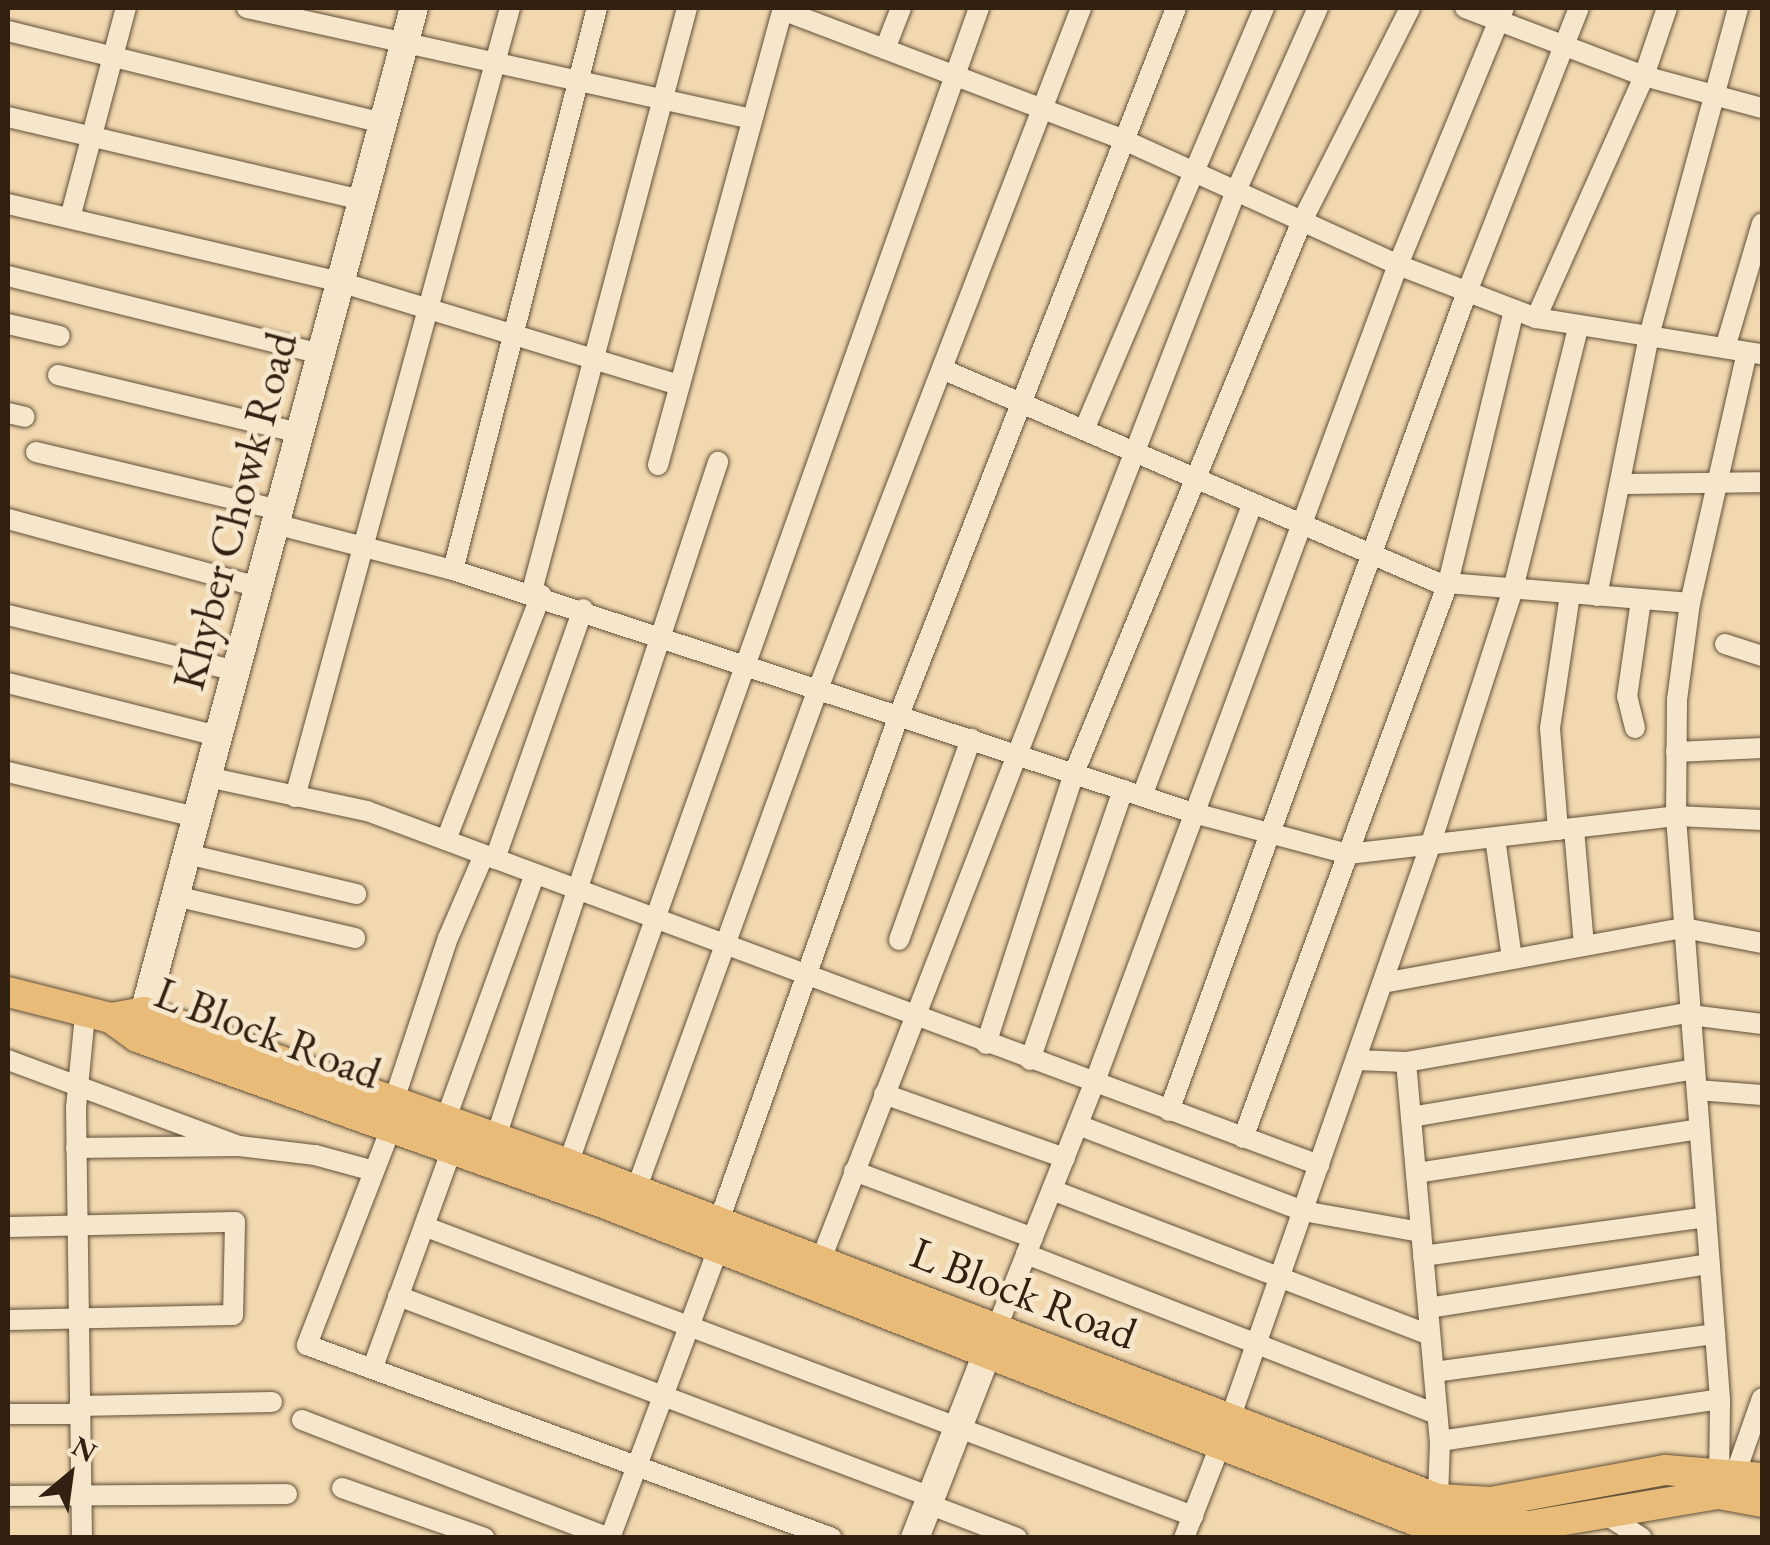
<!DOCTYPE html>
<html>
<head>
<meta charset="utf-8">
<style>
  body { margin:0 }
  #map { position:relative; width:1770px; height:1545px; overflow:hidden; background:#f1d8af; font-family:"EB Garamond",serif }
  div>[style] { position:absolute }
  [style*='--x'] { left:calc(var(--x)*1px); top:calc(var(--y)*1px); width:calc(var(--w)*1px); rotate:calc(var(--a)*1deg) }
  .roads { filter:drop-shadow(0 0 2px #624f38) drop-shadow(0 0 2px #624f38) }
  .street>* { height:20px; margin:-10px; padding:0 10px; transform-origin:10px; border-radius:10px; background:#f6e6cb }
  .secondary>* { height:28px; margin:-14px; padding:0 14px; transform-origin:14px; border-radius:14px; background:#f6e6cb }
  .primary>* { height:30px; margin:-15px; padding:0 15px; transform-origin:15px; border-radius:15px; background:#e8bc78 }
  span { translate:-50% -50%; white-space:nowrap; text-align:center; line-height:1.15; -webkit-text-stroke:10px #f6e6cb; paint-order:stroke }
  .street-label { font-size:45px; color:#322111 }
  .frame { position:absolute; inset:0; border:10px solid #322111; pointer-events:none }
  .north { position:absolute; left:20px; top:1425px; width:100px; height:100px; -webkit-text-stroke:8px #f6e6cb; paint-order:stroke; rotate:29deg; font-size:28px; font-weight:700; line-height:40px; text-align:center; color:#322111 }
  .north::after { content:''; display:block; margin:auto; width:35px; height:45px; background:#322111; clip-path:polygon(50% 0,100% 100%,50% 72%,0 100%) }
</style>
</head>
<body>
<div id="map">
  <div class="roads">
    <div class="street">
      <div style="--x:247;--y:8;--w:517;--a:12.4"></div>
      <div style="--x:597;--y:8;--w:580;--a:104.37"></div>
      <div style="--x:453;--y:570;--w:776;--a:18.18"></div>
      <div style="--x:1190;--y:812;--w:163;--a:14.9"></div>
      <div style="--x:1348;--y:854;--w:330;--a:-6.6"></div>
      <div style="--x:1676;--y:816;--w:86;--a:2.7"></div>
      <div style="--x:1465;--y:8;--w:191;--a:20.8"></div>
      <div style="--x:1644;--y:76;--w:122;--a:15.2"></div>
      <div style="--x:782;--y:10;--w:366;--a:20.8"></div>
      <div style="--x:1124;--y:140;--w:301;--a:24.5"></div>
      <div style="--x:1398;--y:265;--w:148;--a:21"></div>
      <div style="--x:1536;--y:318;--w:229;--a:9.1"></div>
      <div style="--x:8;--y:31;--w:386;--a:13.8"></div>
      <div style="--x:885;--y:49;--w:44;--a:-68.7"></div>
      <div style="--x:8;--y:117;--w:364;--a:13.2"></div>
      <div style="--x:8;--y:204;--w:341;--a:13.2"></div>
      <div style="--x:340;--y:282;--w:355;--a:16.9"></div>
      <div style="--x:70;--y:218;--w:217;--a:-75.1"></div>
      <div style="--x:8;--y:276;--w:323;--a:14"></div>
      <div style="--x:1536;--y:318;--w:265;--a:-65.9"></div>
      <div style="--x:1644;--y:76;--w:72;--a:-71.3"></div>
      <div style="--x:8;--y:324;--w:53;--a:13"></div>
      <div style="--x:1725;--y:348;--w:130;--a:-73.5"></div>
      <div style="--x:942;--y:369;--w:538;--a:23.32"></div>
      <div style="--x:1436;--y:582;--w:255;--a:4.7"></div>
      <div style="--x:58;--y:375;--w:249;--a:13.5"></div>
      <div style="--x:8;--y:413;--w:17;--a:13"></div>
      <div style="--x:1084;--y:430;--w:459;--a:-66.9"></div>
      <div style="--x:36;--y:452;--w:250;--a:13.4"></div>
      <div style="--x:658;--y:465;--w:474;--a:-74.7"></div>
      <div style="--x:1620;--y:484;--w:142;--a:-0.8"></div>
      <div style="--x:8;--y:519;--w:260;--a:15.2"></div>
      <div style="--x:275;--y:524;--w:184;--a:14.5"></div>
      <div style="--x:532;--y:591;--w:603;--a:-75.11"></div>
      <div style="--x:1597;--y:596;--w:265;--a:-78.7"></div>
      <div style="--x:1649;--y:336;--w:340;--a:-74.8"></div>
      <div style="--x:8;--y:615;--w:235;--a:13.8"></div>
      <div style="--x:1725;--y:644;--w:39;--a:18"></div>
      <div style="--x:8;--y:683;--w:217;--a:14.2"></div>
      <div style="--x:1635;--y:728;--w:32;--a:-104"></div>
      <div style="--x:1627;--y:697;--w:98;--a:-81.8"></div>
      <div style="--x:1676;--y:752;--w:86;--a:-2.7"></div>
      <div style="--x:8;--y:772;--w:193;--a:13.5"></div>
      <div style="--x:207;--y:777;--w:164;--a:12"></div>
      <div style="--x:367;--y:811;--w:1016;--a:20.4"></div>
      <div style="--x:1142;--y:796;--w:313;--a:-69.3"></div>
      <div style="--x:295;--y:797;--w:818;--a:-74.76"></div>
      <div style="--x:1574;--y:829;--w:117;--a:85.1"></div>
      <div style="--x:1558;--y:830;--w:102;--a:-94.5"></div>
      <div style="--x:1550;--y:728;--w:135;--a:-81.5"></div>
      <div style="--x:1495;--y:838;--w:122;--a:82"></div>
      <div style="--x:446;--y:840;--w:263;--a:-68.8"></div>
      <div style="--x:187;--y:854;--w:174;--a:13.3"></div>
      <div style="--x:495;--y:859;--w:265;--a:-70.6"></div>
      <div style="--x:175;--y:896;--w:185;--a:13.1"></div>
      <div style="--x:899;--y:940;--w:214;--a:-70.3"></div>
      <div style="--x:1383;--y:983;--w:306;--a:-10.4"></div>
      <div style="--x:1684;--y:928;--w:79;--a:10.9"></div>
      <div style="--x:986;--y:1044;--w:285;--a:-72"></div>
      <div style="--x:1074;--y:773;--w:597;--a:-67.56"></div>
      <div style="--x:1302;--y:221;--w:239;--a:-63.1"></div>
      <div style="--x:8;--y:1060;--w:246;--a:20.4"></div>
      <div style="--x:239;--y:1146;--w:163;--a:179.3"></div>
      <div style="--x:1030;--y:1060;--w:286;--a:-71"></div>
      <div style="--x:1356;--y:1060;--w:50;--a:2.3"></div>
      <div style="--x:1406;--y:1062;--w:280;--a:-9.9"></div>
      <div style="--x:1682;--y:1014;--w:81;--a:7.1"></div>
      <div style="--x:1406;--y:1062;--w:381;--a:84.9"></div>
      <div style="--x:1440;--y:1441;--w:58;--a:92"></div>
      <div style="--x:1697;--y:1090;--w:65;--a:4.4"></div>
      <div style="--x:884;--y:1094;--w:192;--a:19.5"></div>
      <div style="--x:393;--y:1103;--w:174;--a:-71.6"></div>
      <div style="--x:448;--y:938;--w:90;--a:-66.6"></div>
      <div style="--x:1169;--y:1111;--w:872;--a:-70.01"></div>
      <div style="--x:1467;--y:292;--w:305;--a:-68.5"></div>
      <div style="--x:1411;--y:1117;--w:288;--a:-9.6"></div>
      <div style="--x:445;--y:1121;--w:263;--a:-70"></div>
      <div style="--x:1078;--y:1125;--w:241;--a:20.9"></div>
      <div style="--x:1303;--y:1211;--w:120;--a:10.1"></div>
      <div style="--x:391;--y:1128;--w:233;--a:111.2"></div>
      <div style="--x:307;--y:1345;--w:559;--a:20.18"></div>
      <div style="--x:1243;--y:1138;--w:592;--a:-69.73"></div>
      <div style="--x:1448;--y:583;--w:281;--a:-76.4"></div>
      <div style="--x:495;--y:1140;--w:714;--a:-71.79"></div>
      <div style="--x:239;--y:1146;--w:77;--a:6.8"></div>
      <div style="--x:315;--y:1155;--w:61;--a:15.2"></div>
      <div style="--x:568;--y:1164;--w:1227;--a:-70.43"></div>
      <div style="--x:854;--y:1171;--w:191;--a:20.5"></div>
      <div style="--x:1416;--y:1173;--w:286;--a:-8.8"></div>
      <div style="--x:636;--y:1190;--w:533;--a:-70.04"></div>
      <div style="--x:818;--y:689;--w:730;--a:-68.88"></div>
      <div style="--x:1052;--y:1190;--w:405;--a:21"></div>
      <div style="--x:8;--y:1227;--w:227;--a:-1.3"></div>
      <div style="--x:235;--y:1222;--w:93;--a:91.2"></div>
      <div style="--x:233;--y:1315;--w:225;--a:178.7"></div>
      <div style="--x:426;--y:1227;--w:820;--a:20.65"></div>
      <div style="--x:1026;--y:1254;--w:441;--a:21.3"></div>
      <div style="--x:1423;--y:1256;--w:286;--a:-7.8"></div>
      <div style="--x:820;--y:1262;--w:1149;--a:-68.77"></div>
      <div style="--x:1236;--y:191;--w:201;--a:-65.9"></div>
      <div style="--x:398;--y:1296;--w:570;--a:20.66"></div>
      <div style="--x:1428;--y:1308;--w:285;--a:-8.9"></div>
      <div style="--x:992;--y:1340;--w:276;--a:-68.3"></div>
      <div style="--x:1094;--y:1084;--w:874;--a:-69.64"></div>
      <div style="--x:1398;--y:265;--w:278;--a:-67.6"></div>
      <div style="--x:373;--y:1367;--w:230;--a:-70.1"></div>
      <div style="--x:1434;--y:1372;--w:284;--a:-7.7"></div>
      <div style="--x:79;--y:1406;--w:193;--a:-1.2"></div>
      <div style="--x:8;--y:1414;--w:71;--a:0"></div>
      <div style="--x:1230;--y:1419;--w:607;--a:-70.76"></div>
      <div style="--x:1430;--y:846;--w:270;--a:-72.1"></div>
      <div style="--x:1513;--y:589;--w:272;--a:-76"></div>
      <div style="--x:302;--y:1420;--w:330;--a:21"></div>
      <div style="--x:1440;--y:1441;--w:283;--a:-8.5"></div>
      <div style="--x:1736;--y:1472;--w:78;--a:-70.6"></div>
      <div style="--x:1719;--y:1486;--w:87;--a:-89.3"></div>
      <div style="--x:1720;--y:1399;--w:585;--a:-94.32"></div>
      <div style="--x:1676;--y:816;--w:116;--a:-89.5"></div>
      <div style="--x:1677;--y:700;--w:98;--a:-82.4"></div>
      <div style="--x:1690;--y:603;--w:257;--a:-77.2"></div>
      <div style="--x:342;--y:1488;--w:151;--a:19.3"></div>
      <div style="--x:8;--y:1496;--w:279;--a:-0.4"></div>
      <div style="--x:928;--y:1504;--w:95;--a:20.9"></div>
      <div style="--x:1608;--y:1516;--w:40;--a:32.9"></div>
      <div style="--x:82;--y:1538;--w:430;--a:-90.8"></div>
      <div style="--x:76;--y:1108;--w:94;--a:-84.5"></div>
      <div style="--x:610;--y:1538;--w:295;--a:-69.5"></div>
      <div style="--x:713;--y:1262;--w:48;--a:-80.3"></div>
      <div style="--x:721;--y:1215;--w:531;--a:-70.4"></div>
      <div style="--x:899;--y:715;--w:759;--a:-68.6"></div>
      <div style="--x:1184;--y:1538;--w:102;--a:-68.7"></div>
    </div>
    <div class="secondary">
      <div style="--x:138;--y:1035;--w:1063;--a:-74.96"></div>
      <div style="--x:915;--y:1538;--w:195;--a:-68.7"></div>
    </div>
    <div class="primary">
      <div style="--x:8;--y:992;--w:106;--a:14.2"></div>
      <div style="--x:111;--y:1018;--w:34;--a:-10"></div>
      <div style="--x:144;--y:1012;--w:450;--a:19.7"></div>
      <div style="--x:568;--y:1164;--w:932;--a:21.06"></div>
      <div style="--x:1438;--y:1499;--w:53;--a:3.2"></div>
      <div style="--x:1491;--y:1502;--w:178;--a:-10.4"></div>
      <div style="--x:1666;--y:1470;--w:96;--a:4.8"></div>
      <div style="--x:111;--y:1018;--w:32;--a:36"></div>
      <div style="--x:137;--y:1037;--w:487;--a:19.6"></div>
      <div style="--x:596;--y:1200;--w:895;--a:21.37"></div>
      <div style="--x:1429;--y:1526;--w:100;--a:0"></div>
      <div style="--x:1529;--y:1526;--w:193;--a:-9.6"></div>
      <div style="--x:1719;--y:1494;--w:44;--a:10.5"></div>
    </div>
  </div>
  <div class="street-label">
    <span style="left:235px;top:511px;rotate:-75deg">Khyber Chowk Road</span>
    <span style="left:268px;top:1033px;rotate:21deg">L Block Road</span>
    <span style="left:1024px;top:1293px;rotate:21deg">L Block Road</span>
  </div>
  <div class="frame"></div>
  <div class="north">N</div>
</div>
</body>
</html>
